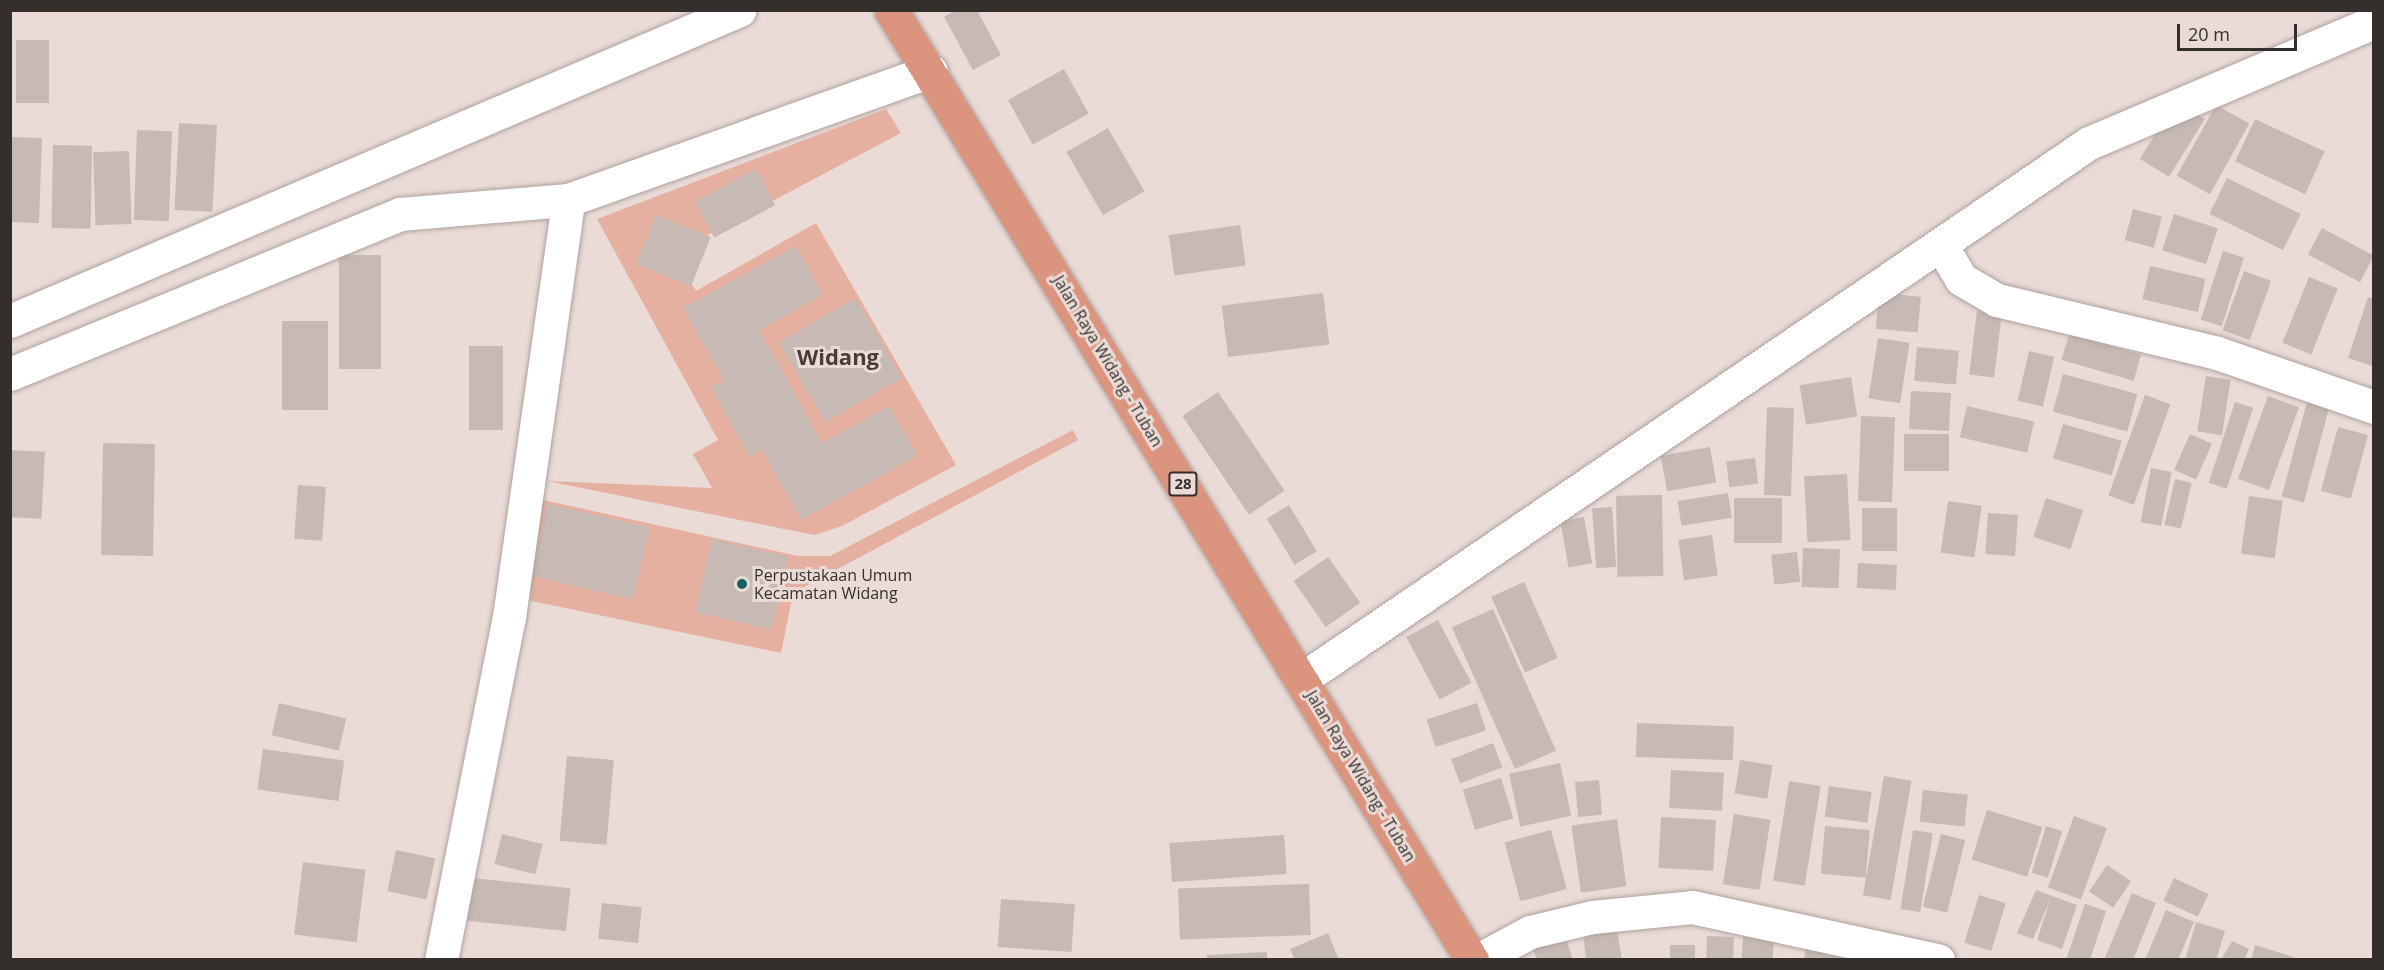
<!DOCTYPE html>
<html>
<head>
<meta charset="utf-8">
<style>
  body { margin:0 }
  #map { position:relative; width:2384px; height:970px; overflow:hidden; background:#eadbd7; font-family:"Open Sans",sans-serif }
  div>[style] { position:absolute }
  [style*='--x'] { left:calc(var(--x)*1px); top:calc(var(--y)*1px); width:calc(var(--w)*1px); rotate:calc(var(--a)*1deg) }
  .green>* { inset:0; background:#e5b0a0 }
  .building>* { inset:0; background:#c7b9b4; transform-origin:0 0 }
  .roads { filter:drop-shadow(0 0 2px #afa19d) drop-shadow(0 0 2px #afa19d) }
  .minor>* { height:33px; margin:-16.5px; padding:0 16.5px; transform-origin:16.5px; border-radius:16.5px; background:#fff }
  .highway>* { height:33px; margin:-16.5px; padding:0 16.5px; transform-origin:16.5px; border-radius:16.5px; background:#db947e }
  .dots>* { width:16px; height:16px; translate:-50% -50%; box-sizing:border-box; border:3px solid #eadbd7; border-radius:50% }
  span { translate:-50% -50%; white-space:nowrap; text-align:center; line-height:1.15; -webkit-text-stroke:6px #eadbd7; paint-order:stroke }
  .shield-label span { padding:2px 4px; background:#eadbd7; border:2px solid; border-radius:4px; -webkit-text-stroke-width:0 }
  .shield-label { font-size:15px; color:#342f2d; font-weight:700 }
  .street-label { font-size:16px; color:#342f2d }
  .poi-label { font-size:16px; color:#342f2d }
  .left { translate:0 -50%; text-align:left }
  .district-label { font-size:22px; color:#473c38; font-weight:700 }
  .frame { position:absolute; inset:0; border:12px solid #342f2d; pointer-events:none }
  .scale { position:absolute; left:2177px; top:24px; width:120px; height:27px; box-sizing:border-box; border:3px solid #342f2d; border-top:0; padding-left:8px; font-size:18px; line-height:21px; white-space:nowrap; color:#342f2d; -webkit-text-stroke:4px #eadbd7; paint-order:stroke }
</style>
</head>
<body>
<div id="map">
  <div class="green">
    <div style="clip-path:polygon(886px 109px,901px 133px,674px 253px,696px 291px,816px 223px,956px 465px,842px 526px,814px 535px,547px 481px,712px 488px,693px 454px,718px 440px,597px 219px)"></div>
    <div style="clip-path:polygon(1073px 430px,1078px 440px,793px 593px,781px 653px,522px 599px,543px 500px,798px 556px,830px 556px)"></div>
  </div>
  <div class="building">
    <div style="clip-path:polygon(956px 10px,977px 10px,1001px 55px,973px 70px,944px 17px)"></div>
    <div style="left:16px;top:40px;width:33px;height:63px"></div>
    <div style="left:1064px;top:69px;width:51px;height:64px;rotate:61deg"></div>
    <div style="left:2176px;top:101px;width:34px;height:68px;rotate:32deg"></div>
    <div style="left:2216px;top:105px;width:38px;height:81px;rotate:29deg"></div>
    <div style="left:2255px;top:119px;width:77px;height:47px;rotate:25deg"></div>
    <div style="left:179px;top:123px;width:38px;height:87px;rotate:3deg"></div>
    <div style="left:1108px;top:128px;width:73px;height:48px;rotate:60deg"></div>
    <div style="left:137px;top:130px;width:35px;height:90px;rotate:2deg"></div>
    <div style="left:12px;top:137px;width:30px;height:85px;rotate:2deg"></div>
    <div style="left:53px;top:145px;width:39px;height:83px;rotate:1deg"></div>
    <div style="left:129px;top:151px;width:73px;height:36px;rotate:88deg"></div>
    <div style="left:756px;top:169px;width:41px;height:69px;rotate:62deg"></div>
    <div style="left:2227px;top:178px;width:82px;height:40px;rotate:26deg"></div>
    <div style="left:2133px;top:209px;width:30px;height:32px;rotate:15deg"></div>
    <div style="left:2174px;top:214px;width:46px;height:38px;rotate:18deg"></div>
    <div style="left:656px;top:215px;width:59px;height:53px;rotate:22deg"></div>
    <div style="left:1240px;top:225px;width:41px;height:72px;rotate:82deg"></div>
    <div style="left:2322px;top:228px;width:59px;height:30px;rotate:28deg"></div>
    <div style="clip-path:polygon(796px 246px,823px 295px,759px 330px,822px 443px,889px 406px,917px 456px,801px 520px,762px 450px,750px 457px,711px 387px,724px 380px,683px 308px)"></div>
    <div style="left:2223px;top:251px;width:22px;height:72px;rotate:18deg"></div>
    <div style="left:339px;top:255px;width:42px;height:114px"></div>
    <div style="left:2150px;top:266px;width:57px;height:34px;rotate:13deg"></div>
    <div style="left:2244px;top:271px;width:29px;height:63px;rotate:20deg"></div>
    <div style="left:2309px;top:277px;width:31px;height:71px;rotate:22deg"></div>
    <div style="left:1323px;top:293px;width:52px;height:102px;rotate:83deg"></div>
    <div style="left:1879px;top:293px;width:42px;height:36px;rotate:5deg"></div>
    <div style="clip-path:polygon(2368px 297px,2374px 299px,2372px 366px,2348px 358px)"></div>
    <div style="left:856px;top:298px;width:92px;height:89px;rotate:60deg"></div>
    <div style="left:1977px;top:311px;width:25px;height:64px;rotate:7deg"></div>
    <div style="left:282px;top:321px;width:46px;height:89px"></div>
    <div style="left:2069px;top:334px;width:75px;height:27px;rotate:16deg"></div>
    <div style="left:1878px;top:338px;width:32px;height:61px;rotate:9deg"></div>
    <div style="left:469px;top:346px;width:34px;height:84px"></div>
    <div style="left:1917px;top:347px;width:42px;height:34px;rotate:5deg"></div>
    <div style="left:2029px;top:351px;width:26px;height:51px;rotate:13deg"></div>
    <div style="left:2063px;top:374px;width:77px;height:39px;rotate:15deg"></div>
    <div style="left:2206px;top:376px;width:25px;height:56px;rotate:9deg"></div>
    <div style="left:1851px;top:377px;width:40px;height:52px;rotate:81deg"></div>
    <div style="left:1911px;top:391px;width:40px;height:38px;rotate:3deg"></div>
    <div style="left:1218px;top:392px;width:119px;height:43px;rotate:56deg"></div>
    <div style="left:2145px;top:395px;width:27px;height:107px;rotate:20deg"></div>
    <div style="left:2268px;top:396px;width:33px;height:88px;rotate:20deg"></div>
    <div style="left:2308px;top:398px;width:23px;height:102px;rotate:15deg"></div>
    <div style="left:2235px;top:402px;width:19px;height:85px;rotate:18deg"></div>
    <div style="left:1967px;top:406px;width:69px;height:32px;rotate:13deg"></div>
    <div style="left:1767px;top:407px;width:27px;height:88px;rotate:2deg"></div>
    <div style="left:1861px;top:416px;width:34px;height:85px;rotate:2deg"></div>
    <div style="left:2063px;top:424px;width:61px;height:36px;rotate:16deg"></div>
    <div style="left:2338px;top:427px;width:31px;height:66px;rotate:15deg"></div>
    <div style="left:1904px;top:434px;width:45px;height:37px"></div>
    <div style="left:2190px;top:434px;width:24px;height:39px;rotate:24deg"></div>
    <div style="left:103px;top:443px;width:52px;height:112px;rotate:1deg"></div>
    <div style="left:1710px;top:447px;width:36px;height:50px;rotate:80deg"></div>
    <div style="left:10px;top:450px;width:35px;height:67px;rotate:3deg"></div>
    <div style="left:1755px;top:458px;width:26px;height:29px;rotate:83deg"></div>
    <div style="left:2151px;top:468px;width:21px;height:55px;rotate:11deg"></div>
    <div style="left:1847px;top:474px;width:66px;height:43px;rotate:87deg"></div>
    <div style="left:2175px;top:479px;width:17px;height:47px;rotate:13deg"></div>
    <div style="left:298px;top:485px;width:28px;height:54px;rotate:4deg"></div>
    <div style="left:1728px;top:493px;width:25px;height:51px;rotate:81deg"></div>
    <div style="left:1662px;top:495px;width:81px;height:46px;rotate:89deg"></div>
    <div style="left:2249px;top:496px;width:34px;height:58px;rotate:8deg"></div>
    <div style="left:1782px;top:498px;width:45px;height:48px;rotate:90deg"></div>
    <div style="left:2046px;top:498px;width:39px;height:41px;rotate:18deg"></div>
    <div style="left:1948px;top:501px;width:34px;height:52px;rotate:8deg"></div>
    <div style="left:548px;top:504px;width:104px;height:74px;rotate:13deg"></div>
    <div style="left:1289px;top:505px;width:54px;height:26px;rotate:59deg"></div>
    <div style="left:1612px;top:507px;width:60px;height:20px;rotate:86deg"></div>
    <div style="left:1862px;top:508px;width:35px;height:43px"></div>
    <div style="left:1988px;top:513px;width:30px;height:41px;rotate:4deg"></div>
    <div style="left:1584px;top:517px;width:47px;height:24px;rotate:80deg"></div>
    <div style="left:1712px;top:535px;width:41px;height:34px;rotate:82deg"></div>
    <div style="left:712px;top:539px;width:78px;height:75px;rotate:13deg"></div>
    <div style="left:1803px;top:548px;width:37px;height:39px;rotate:2deg"></div>
    <div style="left:1797px;top:552px;width:30px;height:26px;rotate:84deg"></div>
    <div style="left:1328px;top:557px;width:56px;height:42px;rotate:55deg"></div>
    <div style="left:1858px;top:563px;width:39px;height:25px;rotate:3deg"></div>
    <div style="left:1524px;top:582px;width:83px;height:36px;rotate:66deg"></div>
    <div style="left:1493px;top:609px;width:155px;height:45px;rotate:66deg"></div>
    <div style="left:1438px;top:620px;width:71px;height:36px;rotate:62deg"></div>
    <div style="left:279px;top:703px;width:69px;height:33px;rotate:13deg"></div>
    <div style="left:1477px;top:703px;width:29px;height:53px;rotate:72deg"></div>
    <div style="left:1637px;top:723px;width:97px;height:34px;rotate:2deg"></div>
    <div style="left:1493px;top:743px;width:26px;height:45px;rotate:69deg"></div>
    <div style="left:263px;top:749px;width:82px;height:41px;rotate:8deg"></div>
    <div style="left:567px;top:756px;width:47px;height:85px;rotate:5deg"></div>
    <div style="left:1740px;top:760px;width:33px;height:34px;rotate:9deg"></div>
    <div style="left:1560px;top:763px;width:54px;height:52px;rotate:78deg"></div>
    <div style="left:1671px;top:770px;width:53px;height:38px;rotate:3deg"></div>
    <div style="left:1884px;top:776px;width:28px;height:121px;rotate:10deg"></div>
    <div style="left:1501px;top:778px;width:42px;height:40px;rotate:73deg"></div>
    <div style="left:1599px;top:780px;width:35px;height:24px;rotate:85deg"></div>
    <div style="left:1789px;top:781px;width:32px;height:101px;rotate:9deg"></div>
    <div style="left:1829px;top:786px;width:43px;height:31px;rotate:8deg"></div>
    <div style="left:1923px;top:790px;width:45px;height:32px;rotate:6deg"></div>
    <div style="left:1987px;top:810px;width:58px;height:52px;rotate:17deg"></div>
    <div style="left:1734px;top:814px;width:37px;height:71px;rotate:9deg"></div>
    <div style="left:2074px;top:816px;width:35px;height:76px;rotate:20deg"></div>
    <div style="left:1661px;top:817px;width:55px;height:51px;rotate:3deg"></div>
    <div style="left:1617px;top:819px;width:68px;height:46px;rotate:82deg"></div>
    <div style="left:1825px;top:826px;width:45px;height:48px;rotate:5deg"></div>
    <div style="left:2046px;top:826px;width:17px;height:49px;rotate:17deg"></div>
    <div style="left:1551px;top:830px;width:61px;height:48px;rotate:75deg"></div>
    <div style="left:1913px;top:830px;width:20px;height:80px;rotate:9deg"></div>
    <div style="left:502px;top:834px;width:42px;height:31px;rotate:14deg"></div>
    <div style="left:1941px;top:834px;width:25px;height:75px;rotate:14deg"></div>
    <div style="left:1284px;top:835px;width:39px;height:115px;rotate:86deg"></div>
    <div style="left:396px;top:850px;width:40px;height:42px;rotate:12deg"></div>
    <div style="left:303px;top:862px;width:63px;height:73px;rotate:7deg"></div>
    <div style="left:2107px;top:865px;width:29px;height:32px;rotate:34deg"></div>
    <div style="left:472px;top:878px;width:99px;height:43px;rotate:6deg"></div>
    <div style="left:2174px;top:878px;width:38px;height:25px;rotate:25deg"></div>
    <div style="left:1309px;top:884px;width:51px;height:131px;rotate:88deg"></div>
    <div style="clip-path:polygon(2036px 890px,2077px 905px,2062px 949px,2037px 940px,2050px 900px,2033px 939px,2017px 933px)"></div>
    <div style="clip-path:polygon(2132px 893px,2156px 903px,2133px 960px,2104px 960px)"></div>
    <div style="left:1979px;top:895px;width:28px;height:50px;rotate:17deg"></div>
    <div style="left:1001px;top:899px;width:74px;height:48px;rotate:4deg"></div>
    <div style="left:602px;top:903px;width:40px;height:36px;rotate:6deg"></div>
    <div style="clip-path:polygon(2085px 904px,2106px 911px,2090px 960px,2066px 960px)"></div>
    <div style="clip-path:polygon(2166px 910px,2194px 922px,2178px 960px,2145px 960px)"></div>
    <div style="clip-path:polygon(2196px 922px,2225px 931px,2216px 960px,2185px 960px)"></div>
    <div style="clip-path:polygon(1617px 929px,1622px 960px,1586px 960px,1583px 933px)"></div>
    <div style="clip-path:polygon(1328px 933px,1339px 960px,1295px 960px,1290px 949px)"></div>
    <div style="left:1707px;top:936px;width:27px;height:24px;rotate:2deg"></div>
    <div style="left:1743px;top:937px;width:31px;height:23px;rotate:4deg"></div>
    <div style="clip-path:polygon(1566px 939px,1573px 960px,1537px 960px,1533px 949px)"></div>
    <div style="clip-path:polygon(2232px 941px,2249px 949px,2244px 960px,2221px 960px)"></div>
    <div style="clip-path:polygon(1806px 943px,1839px 946px,1838px 960px,1804px 960px)"></div>
    <div style="left:1670px;top:945px;width:25px;height:15px"></div>
    <div style="clip-path:polygon(2255px 945px,2294px 957px,2293px 960px,2251px 960px)"></div>
    <div style="clip-path:polygon(1267px 952px,1267px 960px,1207px 960px,1207px 955px)"></div>
  </div>
  <div class="roads">
    <div class="minor">
      <div style="--x:1942;--y:247;--w:37;--a:59"></div>
      <div style="--x:1961;--y:279;--w:42;--a:30.3"></div>
      <div style="--x:1997;--y:300;--w:226;--a:13.5"></div>
      <div style="--x:2217;--y:353;--w:166;--a:19"></div>
      <div style="--x:10;--y:321;--w:793;--a:-23.08"></div>
      <div style="--x:10;--y:374;--w:422;--a:-22.3"></div>
      <div style="--x:400;--y:214;--w:169;--a:-4.8"></div>
      <div style="--x:568;--y:200;--w:385;--a:-19.6"></div>
      <div style="--x:1302;--y:679;--w:952;--a:-34.26"></div>
      <div style="--x:2089;--y:143;--w:310;--a:-23"></div>
      <div style="--x:441;--y:960;--w:350;--a:-78.8"></div>
      <div style="--x:509;--y:617;--w:421;--a:-81.9"></div>
      <div style="--x:1478;--y:960;--w:59;--a:-28.3"></div>
      <div style="--x:1530;--y:932;--w:64;--a:-13.6"></div>
      <div style="--x:1592;--y:917;--w:100;--a:-5.7"></div>
      <div style="--x:1692;--y:907;--w:252;--a:12.2"></div>
    </div>
    <div class="highway">
      <div style="--x:891;--y:10;--w:1114;--a:58.55"></div>
    </div>
  </div>
  <div class="dots">
    <div style="left:742px;top:584px;background:#14625d"></div>
  </div>
  <div class="shield-label">
    <span style="left:1183px;top:484px">28</span>
  </div>
  <div class="street-label">
    <span style="left:1108px;top:361px;rotate:59deg">Jalan Raya Widang - Tuban</span>
    <span style="left:1361px;top:776px;rotate:59deg">Jalan Raya Widang - Tuban</span>
  </div>
  <div class="poi-label">
    <span class="left" style="left:754px;top:584px">Perpustakaan Umum<br>Kecamatan Widang</span>
  </div>
  <div class="district-label">
    <span style="left:838px;top:357px">Widang</span>
  </div>
  <div class="frame"></div>
  <div class="scale">20 m</div>
</div>
</body>
</html>
